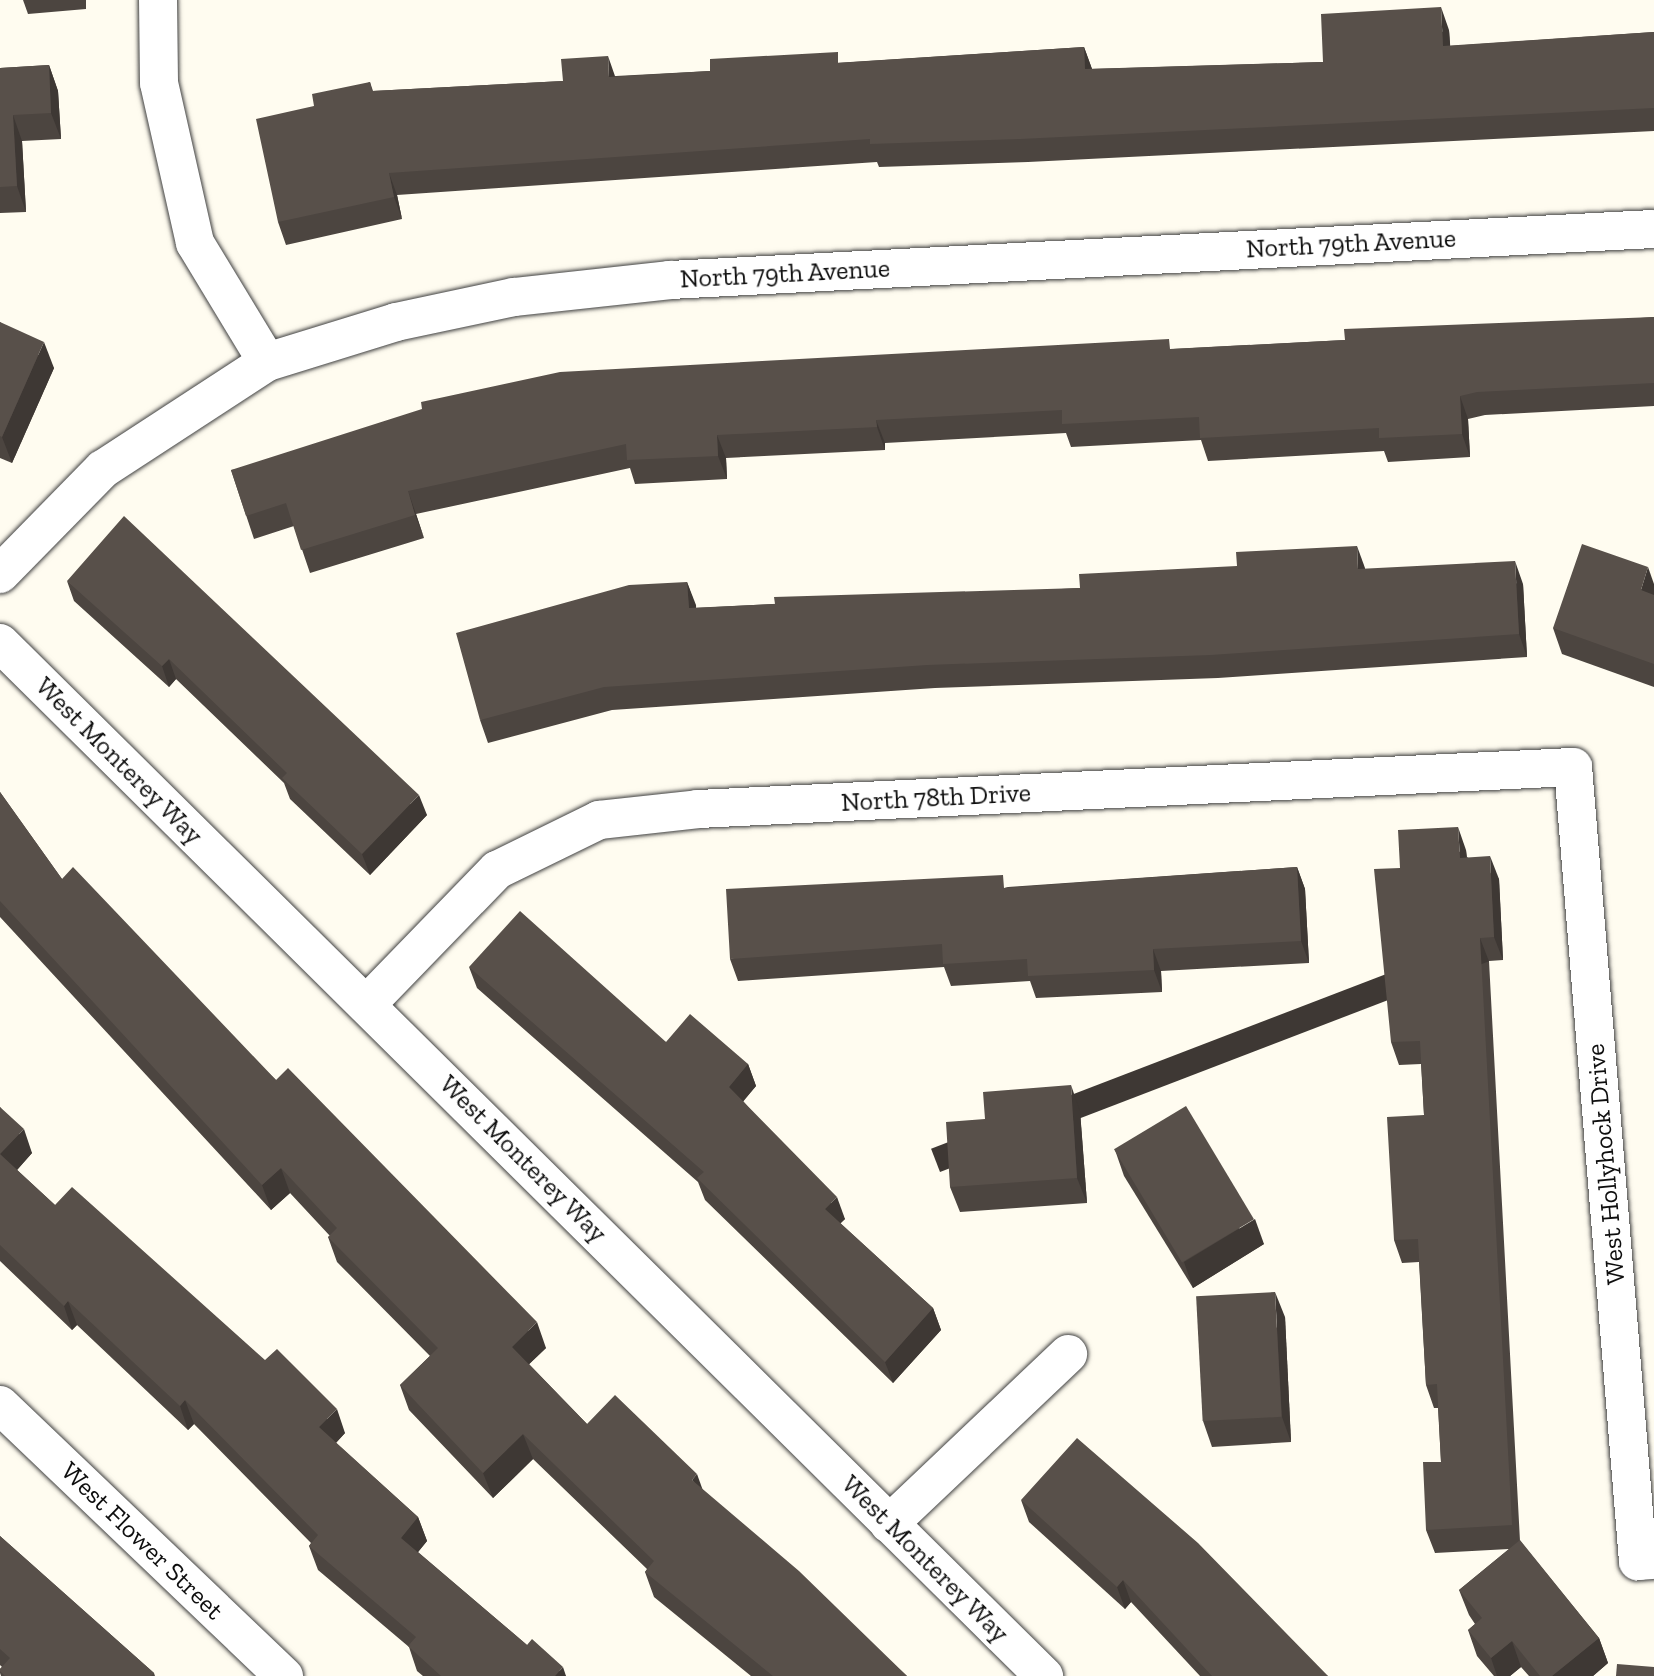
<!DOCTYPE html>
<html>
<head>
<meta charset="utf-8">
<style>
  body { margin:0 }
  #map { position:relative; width:1654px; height:1676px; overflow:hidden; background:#fffcf0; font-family:"Zilla Slab",serif }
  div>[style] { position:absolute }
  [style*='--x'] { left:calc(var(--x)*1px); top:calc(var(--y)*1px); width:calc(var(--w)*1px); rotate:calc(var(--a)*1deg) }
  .roads { filter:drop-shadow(0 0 2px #414141) drop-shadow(0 0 2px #414141) }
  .minor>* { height:38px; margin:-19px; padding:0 19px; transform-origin:19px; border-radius:19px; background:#fff }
  .wall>* { inset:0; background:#4c4540 }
  .shaded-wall>* { inset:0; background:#3e3834; transform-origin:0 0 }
  .building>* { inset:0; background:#58504a; transform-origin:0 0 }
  span { translate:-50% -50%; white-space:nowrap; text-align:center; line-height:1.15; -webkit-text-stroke:7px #fff; paint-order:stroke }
  .street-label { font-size:26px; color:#0e0e0e }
</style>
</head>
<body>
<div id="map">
  <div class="roads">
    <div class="minor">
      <div style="--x:158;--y:0;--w:83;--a:89.3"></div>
      <div style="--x:159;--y:83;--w:164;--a:77.3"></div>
      <div style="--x:195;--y:243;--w:139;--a:58.8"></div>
      <div style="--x:0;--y:574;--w:147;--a:-45.6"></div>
      <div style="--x:103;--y:469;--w:196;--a:-33.1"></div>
      <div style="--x:267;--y:362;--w:135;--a:-17.2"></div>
      <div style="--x:396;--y:322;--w:121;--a:-12"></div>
      <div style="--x:514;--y:297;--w:157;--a:-6.2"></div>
      <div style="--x:670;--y:280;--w:985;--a:-2.97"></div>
      <div style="--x:0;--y:643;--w:1469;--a:44.7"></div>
      <div style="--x:367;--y:1004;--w:187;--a:-45.9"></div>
      <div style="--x:497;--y:870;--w:114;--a:-26.1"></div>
      <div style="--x:599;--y:820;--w:100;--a:-6.3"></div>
      <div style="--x:698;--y:809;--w:876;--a:-2.75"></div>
      <div style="--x:1573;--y:767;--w:797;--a:85.32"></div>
      <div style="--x:1638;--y:1561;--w:16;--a:-4"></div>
      <div style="--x:0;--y:1405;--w:393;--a:43.7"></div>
      <div style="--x:889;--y:1524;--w:247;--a:-43.5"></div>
    </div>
  </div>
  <div class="wall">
    <div style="clip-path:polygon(23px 0,86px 0,86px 9px,28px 14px)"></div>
    <div style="clip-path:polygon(1449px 30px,1450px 46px,1654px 32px,1654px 131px,1028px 162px,879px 167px,877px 162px,397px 195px,402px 219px,286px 245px,278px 222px,314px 106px,370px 82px,373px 91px,563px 81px,616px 76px,710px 71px,1084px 47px,1092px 69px,1323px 62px)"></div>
    <div style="clip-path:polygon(49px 65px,58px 91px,61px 139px,22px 141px,26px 212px,0 213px,0 68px)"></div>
    <div style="clip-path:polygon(1654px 317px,1654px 406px,1485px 415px,1468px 419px,1470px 457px,1388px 462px,1384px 451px,1208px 461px,1201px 440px,1071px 447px,1066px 433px,885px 443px,885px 450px,726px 458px,727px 479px,635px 484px,630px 468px,416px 514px,424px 538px,310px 573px,294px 526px,254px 539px,231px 470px,1173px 349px,1345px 340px)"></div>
    <div style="clip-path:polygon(0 322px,54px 368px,12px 463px,0 458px)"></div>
    <div style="clip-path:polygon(1365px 569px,1523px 584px,1527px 657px,1218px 678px,935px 688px,612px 710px,488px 743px,480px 720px,687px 582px,696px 608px,1080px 588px)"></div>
    <div style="clip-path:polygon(67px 581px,427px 815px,370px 875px,290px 799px,284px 783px,176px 679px,169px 687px,74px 601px)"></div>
    <div style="clip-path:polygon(1654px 584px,1654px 687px,1562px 654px,1553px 628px)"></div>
    <div style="clip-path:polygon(0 792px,62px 879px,276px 1080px,546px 1348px,529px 1364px,587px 1424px,703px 1490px,907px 1676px,751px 1676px,654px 1597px,645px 1572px,647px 1569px,533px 1459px,493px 1498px,409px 1410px,400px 1385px,430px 1356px,337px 1262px,328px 1237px,330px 1236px,290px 1193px,271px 1210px,0 917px)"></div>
    <div style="clip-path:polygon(1466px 850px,1467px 857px,1499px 879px,1503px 960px,1489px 961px,1520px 1541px,1599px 1638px,1608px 1663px,1593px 1676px,1529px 1676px,1521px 1667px,1510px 1676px,1494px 1676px,1477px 1656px,1468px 1630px,1475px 1624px,1469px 1615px,1459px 1590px,1509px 1549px,1435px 1553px,1426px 1530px,1441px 1462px,1438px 1408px,1434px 1408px,1426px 1385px,1419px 1262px,1402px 1263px,1394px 1240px,1424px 1115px,1421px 1064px,1399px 1065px,1391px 1042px,1400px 868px)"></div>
    <div style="clip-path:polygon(1297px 867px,1305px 889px,1309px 963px,1161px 971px,1162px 992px,1036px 998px,1030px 981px,951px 986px,944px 967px,738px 981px,730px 959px,1008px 887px)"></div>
    <div style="clip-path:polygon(469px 967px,666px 1042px,748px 1064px,756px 1086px,743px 1101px,845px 1219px,840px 1223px,933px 1308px,941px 1330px,893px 1383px,705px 1200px,698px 1182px,477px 988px)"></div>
    <div style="clip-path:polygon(0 1107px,32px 1153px,17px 1170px,55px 1205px,345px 1433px,336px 1443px,418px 1517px,427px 1541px,418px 1552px,527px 1645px,566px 1676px,423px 1676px,417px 1671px,409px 1647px,318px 1570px,309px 1546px,311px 1543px,194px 1424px,188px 1430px,77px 1325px,72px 1330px,0 1261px)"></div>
    <div style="clip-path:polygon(1080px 1111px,1087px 1203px,960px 1212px,950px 1187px,985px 1119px)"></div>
    <div style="clip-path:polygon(1115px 1150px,1264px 1244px,1193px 1288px,1124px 1176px)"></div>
    <div style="clip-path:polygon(1285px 1317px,1291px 1442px,1212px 1447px,1203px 1421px)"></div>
    <div style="clip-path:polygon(1021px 1500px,1328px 1676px,1200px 1676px,1131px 1602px,1125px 1609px,1029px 1522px)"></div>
    <div style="clip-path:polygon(0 1536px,154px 1673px,155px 1676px,1px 1676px,0 1673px,0 1669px,2px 1667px,0 1665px)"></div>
  </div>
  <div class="shaded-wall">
    <div style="clip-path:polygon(1441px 7px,1449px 30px,1452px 69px,1443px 46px)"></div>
    <div style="clip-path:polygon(1084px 47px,1092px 69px,1085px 69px)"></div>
    <div style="clip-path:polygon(608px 56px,616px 79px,609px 77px)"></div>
    <div style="clip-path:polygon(49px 65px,58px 91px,61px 139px,51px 113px)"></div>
    <div style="clip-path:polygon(13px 115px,22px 141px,26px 212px,17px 186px)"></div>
    <div style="clip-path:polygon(389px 173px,397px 195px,402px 219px,394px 197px)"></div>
    <div style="clip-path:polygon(44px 342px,54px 368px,12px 463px,2px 437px)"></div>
    <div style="clip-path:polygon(1460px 396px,1468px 419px,1470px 457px,1462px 434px)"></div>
    <div style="clip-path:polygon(876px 420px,885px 443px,885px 450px,877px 427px)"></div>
    <div style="clip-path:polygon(717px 435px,726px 458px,727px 479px,718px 456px)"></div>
    <div style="clip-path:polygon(408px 491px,416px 514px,424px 538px,415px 515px)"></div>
    <div style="clip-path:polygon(1357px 546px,1365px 568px,1367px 592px,1358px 569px)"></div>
    <div style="clip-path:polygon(1515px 561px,1523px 584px,1527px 657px,1519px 634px)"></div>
    <div style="clip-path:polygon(1648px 567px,1654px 584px,1654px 603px,1641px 590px)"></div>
    <div style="clip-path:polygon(687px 582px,696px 605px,697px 631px,689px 608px)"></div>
    <div style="clip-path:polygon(169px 659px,176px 679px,169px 687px,162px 666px)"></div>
    <div style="clip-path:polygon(419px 795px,427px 815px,370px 875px,362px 854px)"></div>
    <div style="clip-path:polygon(1458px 827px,1466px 850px,1468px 881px,1460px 858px)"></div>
    <div style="clip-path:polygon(1490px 856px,1499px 879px,1503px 960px,1494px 937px)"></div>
    <div style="clip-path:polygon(1297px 867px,1305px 889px,1309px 963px,1301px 941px)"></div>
    <div style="left:1480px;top:938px;width:25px;height:588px;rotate:69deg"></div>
    <div style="clip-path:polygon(1153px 949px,1161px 971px,1162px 992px,1154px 970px)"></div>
    <div style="clip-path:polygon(748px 1064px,756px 1086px,737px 1109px,729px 1087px)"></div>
    <div style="clip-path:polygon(1071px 1085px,1080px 1111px,1087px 1203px,1077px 1178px)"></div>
    <div style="clip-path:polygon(24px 1129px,32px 1153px,9px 1179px,0 1154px)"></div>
    <div style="clip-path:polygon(281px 1168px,290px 1193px,271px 1210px,262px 1185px)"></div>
    <div style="clip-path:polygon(837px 1197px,845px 1219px,833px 1231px,825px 1209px)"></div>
    <div style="clip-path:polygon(1255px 1219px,1264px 1244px,1193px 1288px,1184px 1262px)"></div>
    <div style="clip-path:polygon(1275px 1292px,1285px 1317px,1291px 1442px,1282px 1417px)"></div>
    <div style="clip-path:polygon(68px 1301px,77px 1325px,72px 1330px,64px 1306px)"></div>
    <div style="clip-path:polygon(933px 1308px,941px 1330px,893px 1383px,885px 1362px)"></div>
    <div style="clip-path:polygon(537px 1322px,546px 1348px,521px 1372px,512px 1347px)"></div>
    <div style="clip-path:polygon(185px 1400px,194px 1424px,188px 1430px,180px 1406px)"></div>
    <div style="clip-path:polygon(337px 1409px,345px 1433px,328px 1451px,319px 1427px)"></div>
    <div style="clip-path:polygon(523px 1434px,533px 1459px,493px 1498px,483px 1473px)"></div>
    <div style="clip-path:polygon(697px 1474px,706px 1499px,692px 1480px)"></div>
    <div style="clip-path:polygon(418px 1517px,427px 1541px,410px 1562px,401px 1538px)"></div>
    <div style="clip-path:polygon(1123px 1580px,1131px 1602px,1125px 1609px,1117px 1587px)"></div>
    <div style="clip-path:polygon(1599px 1638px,1608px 1663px,1593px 1676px,1552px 1676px)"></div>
    <div style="clip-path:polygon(1512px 1641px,1521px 1667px,1510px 1676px,1497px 1676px,1491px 1658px)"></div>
    <div style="clip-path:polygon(563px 1667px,566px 1676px,555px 1676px)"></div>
  </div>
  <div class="building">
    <div style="clip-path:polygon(1441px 7px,1443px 46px,1654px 32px,1654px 108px,1020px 139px,870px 144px,870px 139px,389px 173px,394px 197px,278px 222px,256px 119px,314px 106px,312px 94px,370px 82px,372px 91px,563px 81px,561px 59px,608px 56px,609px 77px,710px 71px,710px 59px,838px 52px,838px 63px,1084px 47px,1085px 69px,1323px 62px,1321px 14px)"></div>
    <div style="clip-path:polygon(49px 65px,51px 113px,13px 115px,17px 186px,0 187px,0 68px)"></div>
    <div style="clip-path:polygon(1654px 317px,1654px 383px,1477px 392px,1460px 396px,1462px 434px,1379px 438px,1379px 428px,1200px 438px,1199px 417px,1062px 424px,1062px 410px,876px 420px,877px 427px,717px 435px,718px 456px,627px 460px,626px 444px,408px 491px,415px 515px,301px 550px,286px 503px,246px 516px,231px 470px,422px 409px,421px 402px,560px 372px,1169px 339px,1170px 349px,1345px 340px,1344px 329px)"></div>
    <div style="clip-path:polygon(0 322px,44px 342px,2px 437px,0 436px)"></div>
    <div style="clip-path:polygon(124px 516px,419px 795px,362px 854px,282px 778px,287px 773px,169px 659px,162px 666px,67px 581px)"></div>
    <div style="clip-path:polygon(1582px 544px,1648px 567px,1641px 590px,1654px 595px,1654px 664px,1553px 628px)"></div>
    <div style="clip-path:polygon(1357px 546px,1358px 569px,1515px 561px,1519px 634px,1210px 655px,927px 665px,604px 687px,480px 720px,456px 633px,629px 585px,687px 582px,689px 608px,775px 604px,774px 597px,1080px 588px,1079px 574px,1237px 566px,1236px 552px)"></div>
    <div style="clip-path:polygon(0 792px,62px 879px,73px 867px,276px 1080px,288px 1068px,537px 1322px,512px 1347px,587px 1424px,615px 1395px,697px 1474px,692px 1480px,799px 1571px,907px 1676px,773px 1676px,645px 1572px,654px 1561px,523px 1434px,483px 1473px,400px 1385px,438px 1348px,328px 1237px,337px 1228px,281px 1168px,262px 1185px,0 901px)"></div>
    <div style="clip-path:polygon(1458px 827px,1460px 858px,1490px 856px,1494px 937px,1480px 938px,1512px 1525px,1426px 1530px,1423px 1462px,1441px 1462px,1437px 1384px,1426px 1385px,1418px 1239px,1394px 1240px,1387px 1117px,1424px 1115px,1420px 1041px,1391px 1042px,1374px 869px,1400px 868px,1398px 830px)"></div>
    <div style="clip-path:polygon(1297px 867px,1301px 941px,1153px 949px,1154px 970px,1028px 976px,1027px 959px,943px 964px,942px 944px,730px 959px,726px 889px,1003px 875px,1004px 888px)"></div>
    <div style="clip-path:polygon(520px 911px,666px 1042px,690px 1014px,748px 1064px,729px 1087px,837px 1197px,825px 1209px,933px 1308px,885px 1362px,697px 1178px,704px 1172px,469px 967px)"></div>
    <div style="clip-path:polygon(1071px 1085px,1077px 1178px,950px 1187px,946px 1122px,985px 1119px,983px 1092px)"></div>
    <div style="left:1186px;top:1106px;width:132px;height:84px;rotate:59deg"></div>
    <div style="clip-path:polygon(0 1107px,24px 1129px,0 1154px,55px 1205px,72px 1187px,265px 1360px,277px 1349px,337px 1409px,319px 1427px,418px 1517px,401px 1538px,527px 1645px,532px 1639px,563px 1667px,555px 1676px,441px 1676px,408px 1646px,416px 1637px,309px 1546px,318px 1535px,185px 1400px,180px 1406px,68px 1301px,64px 1306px,0 1245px)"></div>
    <div style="left:1275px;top:1292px;width:125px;height:79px;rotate:87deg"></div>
    <div style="clip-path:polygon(1077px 1438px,1198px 1543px,1328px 1676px,1212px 1676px,1123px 1580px,1117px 1587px,1021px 1500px)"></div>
    <div style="clip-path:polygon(0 1536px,154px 1673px,151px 1676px,5px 1676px,0 1671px,0 1669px,10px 1658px,0 1649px)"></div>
    <div style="clip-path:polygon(1520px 1540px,1599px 1638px,1552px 1676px,1540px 1676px,1512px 1641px,1491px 1658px,1468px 1630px,1482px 1618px,1459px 1590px)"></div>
    <div style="clip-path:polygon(1617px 1664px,1654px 1667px,1654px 1676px,1616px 1676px)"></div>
  </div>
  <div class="street-label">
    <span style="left:1351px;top:244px;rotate:-3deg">North 79th Avenue</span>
    <span style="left:785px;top:274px;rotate:-3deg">North 79th Avenue</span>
    <span style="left:119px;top:761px;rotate:45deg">West Monterey Way</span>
    <span style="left:936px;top:798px;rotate:-3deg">North 78th Drive</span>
    <span style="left:523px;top:1159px;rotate:45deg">West Monterey Way</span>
    <span style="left:1606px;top:1164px;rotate:-95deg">West Hollyhock Drive</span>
    <span style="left:142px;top:1541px;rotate:44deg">West Flower Street</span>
    <span style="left:925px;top:1559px;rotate:45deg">West Monterey Way</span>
  </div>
</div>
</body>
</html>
